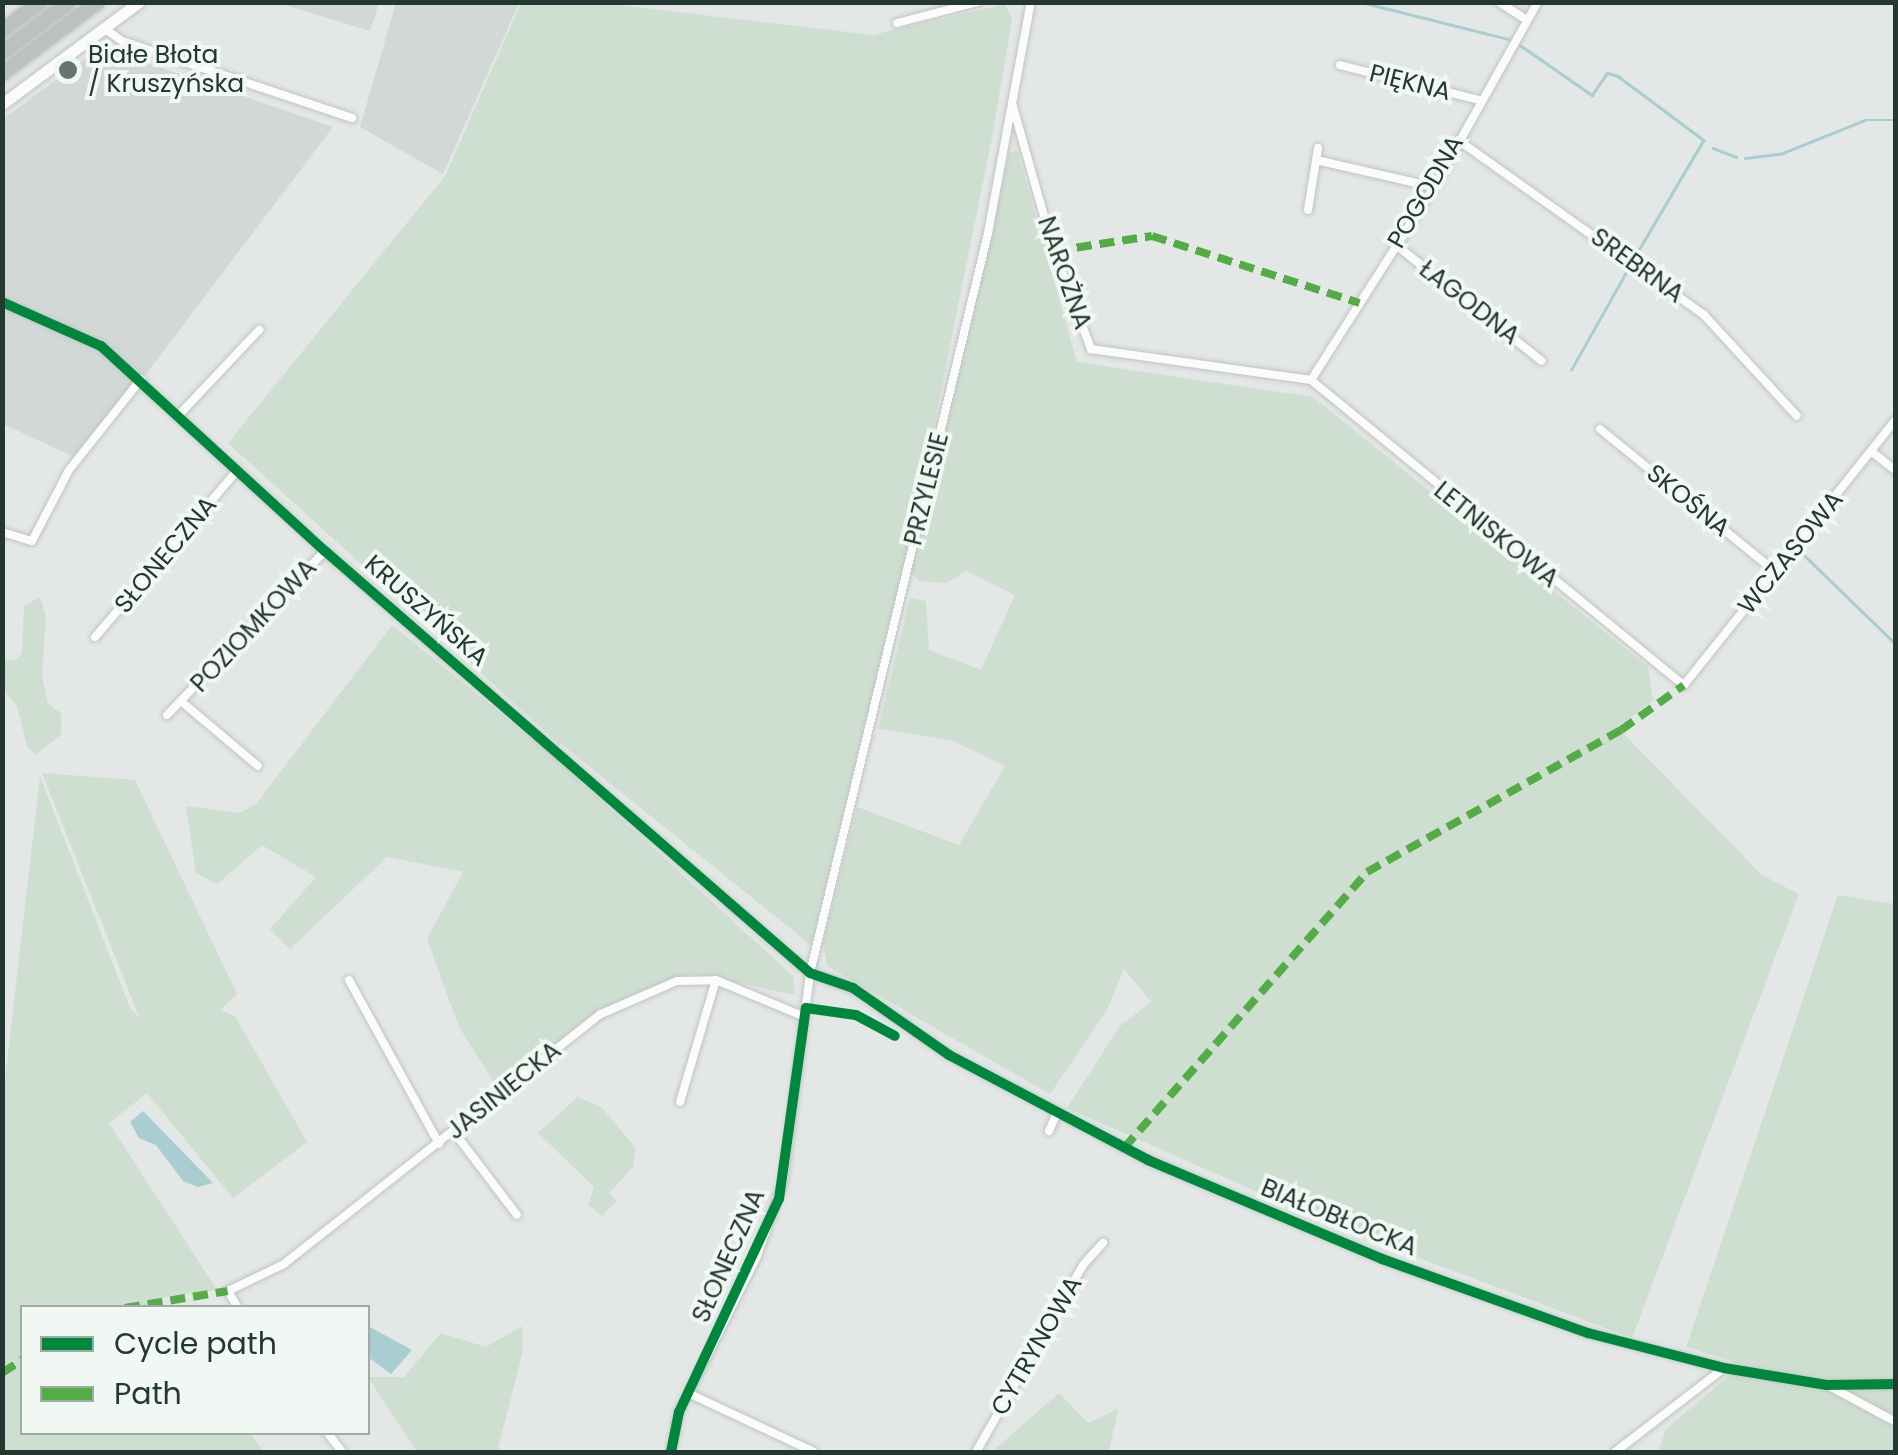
<!DOCTYPE html>
<html>
<head>
<meta charset="utf-8">
<style>
  body { margin:0 }
  #map { position:relative; width:1898px; height:1455px; overflow:hidden; background:#e3e7e5; font-family:Poppins,sans-serif }
  div>[style] { position:absolute }
  [style*='--x'] { left:calc(var(--x)*1px); top:calc(var(--y)*1px); width:calc(var(--w)*1px); rotate:calc(var(--a)*1deg) }
  .built>* { inset:0; background:#d1d8d5 }
  .green>* { inset:0; background:#cedfd1 }
  .water>* { inset:0; background:#a8ced1 }
  .stream>* { height:2.5px; margin:-1.25px; padding:0 1.25px; transform-origin:1.25px; border-radius:1.25px; background:#a8ced1 }
  .roads { filter:drop-shadow(0 0 2px #c0c4c2) drop-shadow(0 0 2px #c0c4c2) }
  .street>* { height:8px; margin:-4px; padding:0 4px; transform-origin:4px; border-radius:4px; background:#fbfbfb }
  .secondary>* { height:11px; margin:-5.5px; padding:0 5.5px; transform-origin:5.5px; border-radius:5.5px; background:#fbfbfb }
  .highway>* { height:14px; margin:-7px; padding:0 7px; transform-origin:7px; border-radius:7px; background:#bac1bf }
  .quiet>* { height:8px; margin-top:-4px; transform-origin:0; background:repeating-linear-gradient(90deg,#53ac45 0 15px,transparent 0 23px) }
  .cycleway>* { height:10px; margin:-5px; padding:0 5px; transform-origin:5px; border-radius:5px; background:#00873e }
  .dots>* { width:28px; height:28px; translate:-50% -50%; box-sizing:border-box; border:5px solid #f1f7f3; border-radius:50% }
  span { translate:-50% -50%; white-space:nowrap; text-align:center; line-height:1.15; -webkit-text-stroke:8px #f1f7f3; paint-order:stroke }
  .poi-label { font-size:25px; color:#233831 }
  .left { translate:0 -50%; text-align:left }
  .street-label { font-size:25px; color:#233831 }
  .frame { position:absolute; inset:0; border:5px solid #233831; pointer-events:none }
  .legend { position:absolute; left:20px; top:1305px; width:350px; height:130px; box-sizing:border-box; background:#f1f7f3; border:2px solid #9faba5; margin:0; padding:12px 18px; list-style:none; font-size:30px; color:#233831 }
  .legend li { display:flex; align-items:center; gap:20px; height:50px }
  .legend b { width:50px; border:2px solid #9faba5 }
</style>
</head>
<body>
<div id="map">
  <div class="built">
    <div style="clip-path:polygon(278px 3px,379px 3px,370px 31px)"></div>
    <div style="clip-path:polygon(396px 3px,519px 3px,443px 174px,360px 127px)"></div>
    <div style="clip-path:polygon(101px 47px,333px 127px,81px 460px,3px 424px,3px 119px)"></div>
  </div>
  <div class="green">
    <div style="clip-path:polygon(521px 3px,601px 3px,873px 35px,1005px 4px,1012px 19px,991px 143px,915px 520px,922px 521px,1009px 153px,1017px 150px,1077px 362px,1313px 397px,1648px 667px,1653px 701px,1617px 727px,1762px 875px,1799px 894px,1632px 1338px,1339px 1228px,1067px 1108px,1120px 1026px,1151px 1002px,1124px 969px,1107px 1010px,1050px 1094px,827px 966px,823px 943px,857px 807px,959px 845px,1005px 766px,951px 740px,878px 729px,910px 598px,926px 601px,929px 650px,981px 670px,1015px 595px,966px 571px,947px 583px,919px 581px,911px 573px,921px 524px,915px 522px,811px 945px,560px 743px,553px 756px,793px 976px,795px 995px,690px 973px,598px 1011px,498px 1089px,459px 1027px,427px 939px,463px 872px,387px 857px,290px 949px,270px 929px,316px 877px,262px 845px,217px 884px,196px 873px,186px 806px,240px 813px,257px 803px,392px 625px,552px 755px,558px 743px,228px 443px,445px 176px)"></div>
    <div style="clip-path:polygon(40px 597px,46px 616px,42px 677px,48px 704px,61px 713px,61px 735px,36px 754px,28px 748px,16px 704px,3px 690px,2px 659px,15px 660px,22px 653px,24px 606px)"></div>
    <div style="clip-path:polygon(42px 773px,135px 780px,237px 994px,220px 1010px,235px 1016px,307px 1142px,233px 1198px,147px 1093px,109px 1123px,217px 1290px,156px 1299px,161px 1307px,22px 1308px,22px 1432px,250px 1433px,264px 1452px,3px 1452px,3px 1097px,40px 776px,130px 1008px,140px 1019px)"></div>
    <div style="clip-path:polygon(1838px 895px,1895px 904px,1895px 1452px,1658px 1452px,1666px 1429px,1730px 1375px,1734px 1362px,1686px 1347px)"></div>
    <div style="clip-path:polygon(578px 1097px,601px 1107px,636px 1148px,633px 1167px,609px 1193px,617px 1201px,602px 1216px,588px 1205px,594px 1187px,538px 1133px)"></div>
    <div style="clip-path:polygon(522px 1326px,523px 1351px,497px 1452px,417px 1452px,368px 1377px,404px 1377px,441px 1333px,486px 1347px)"></div>
    <div style="clip-path:polygon(1059px 1393px,1088px 1423px,1118px 1409px,1109px 1452px,992px 1452px)"></div>
  </div>
  <div class="water">
    <div style="clip-path:polygon(143px 1111px,213px 1183px,198px 1187px,183px 1181px,156px 1145px,139px 1138px,130px 1122px)"></div>
    <div style="clip-path:polygon(368px 1326px,412px 1350px,391px 1374px,368px 1357px)"></div>
  </div>
  <div class="stream">
    <div style="--x:1361;--y:2;--w:152;--a:14.1"></div>
    <div style="--x:1520;--y:45;--w:88;--a:34.8"></div>
    <div style="--x:1592;--y:95;--w:27;--a:-56"></div>
    <div style="--x:1607;--y:73;--w:11;--a:15"></div>
    <div style="--x:1618;--y:76;--w:107;--a:36.7"></div>
    <div style="--x:1704;--y:140;--w:136;--a:120.5"></div>
    <div style="--x:1713;--y:148;--w:25;--a:21"></div>
    <div style="--x:1745;--y:158;--w:38;--a:-7"></div>
    <div style="--x:1783;--y:153;--w:88;--a:-21.9"></div>
    <div style="--x:1865;--y:120;--w:31;--a:0"></div>
    <div style="--x:1571;--y:370;--w:118;--a:-60.6"></div>
    <div style="--x:1804;--y:555;--w:128;--a:44.1"></div>
  </div>
  <div class="roads">
    <div class="street">
      <div style="--x:1499;--y:2;--w:33;--a:33"></div>
      <div style="--x:897;--y:23;--w:84;--a:-14.5"></div>
      <div style="--x:105;--y:29;--w:21;--a:35"></div>
      <div style="--x:122;--y:41;--w:243;--a:18.5"></div>
      <div style="--x:1340;--y:65;--w:143;--a:14.1"></div>
      <div style="--x:1012;--y:103;--w:154;--a:74.2"></div>
      <div style="--x:1054;--y:251;--w:105;--a:69.3"></div>
      <div style="--x:1091;--y:349;--w:222;--a:8"></div>
      <div style="--x:1458;--y:140;--w:302;--a:35.4"></div>
      <div style="--x:1704;--y:315;--w:137;--a:47.4"></div>
      <div style="--x:1316;--y:160;--w:121;--a:12.9"></div>
      <div style="--x:1308;--y:210;--w:63;--a:-80.8"></div>
      <div style="--x:1396;--y:245;--w:186;--a:38.5"></div>
      <div style="--x:2;--y:302;--w:108;--a:24"></div>
      <div style="--x:101;--y:346;--w:304;--a:42.5"></div>
      <div style="--x:325;--y:551;--w:643;--a:41.03"></div>
      <div style="--x:810;--y:973;--w:46;--a:19.2"></div>
      <div style="--x:853;--y:988;--w:117;--a:34.9"></div>
      <div style="--x:949;--y:1055;--w:225;--a:27.8"></div>
      <div style="--x:1148;--y:1160;--w:254;--a:22.9"></div>
      <div style="--x:1382;--y:1259;--w:219;--a:19.8"></div>
      <div style="--x:1588;--y:1333;--w:140;--a:14.4"></div>
      <div style="--x:1724;--y:1368;--w:104;--a:9.4"></div>
      <div style="--x:1827;--y:1385;--w:69;--a:-0.8"></div>
      <div style="--x:1311;--y:380;--w:482;--a:39.3"></div>
      <div style="--x:1684;--y:685;--w:340;--a:-51.4"></div>
      <div style="--x:1311;--y:380;--w:229;--a:-57.5"></div>
      <div style="--x:1434;--y:187;--w:212;--a:-60.7"></div>
      <div style="--x:177;--y:417;--w:120;--a:-46.7"></div>
      <div style="--x:1600;--y:429;--w:228;--a:39.1"></div>
      <div style="--x:1872;--y:452;--w:31;--a:38"></div>
      <div style="--x:2;--y:532;--w:31;--a:17"></div>
      <div style="--x:32;--y:541;--w:80;--a:-62.5"></div>
      <div style="--x:69;--y:470;--w:116;--a:-51.6"></div>
      <div style="--x:95;--y:637;--w:217;--a:-49.5"></div>
      <div style="--x:182;--y:702;--w:99;--a:40.1"></div>
      <div style="--x:167;--y:715;--w:228;--a:-46.1"></div>
      <div style="--x:349;--y:980;--w:187;--a:61.2"></div>
      <div style="--x:680;--y:1102;--w:127;--a:-73.6"></div>
      <div style="--x:1049;--y:1131;--w:17;--a:-66"></div>
      <div style="--x:454;--y:1132;--w:104;--a:52.8"></div>
      <div style="--x:238;--y:1308;--w:20;--a:-120"></div>
      <div style="--x:228;--y:1291;--w:62;--a:-25.7"></div>
      <div style="--x:284;--y:1264;--w:404;--a:-38.3"></div>
      <div style="--x:601;--y:1014;--w:83;--a:-23.5"></div>
      <div style="--x:677;--y:981;--w:39;--a:-1"></div>
      <div style="--x:716;--y:980;--w:96;--a:22.6"></div>
      <div style="--x:1829;--y:1386;--w:76;--a:28.2"></div>
      <div style="--x:688;--y:1393;--w:139;--a:25.1"></div>
      <div style="--x:327;--y:1432;--w:25;--a:53"></div>
      <div style="--x:671;--y:1452;--w:41;--a:-78.7"></div>
      <div style="--x:679;--y:1412;--w:174;--a:-63.4"></div>
      <div style="--x:757;--y:1256;--w:78;--a:-70.6"></div>
      <div style="--x:783;--y:1182;--w:211;--a:-82.6"></div>
      <div style="--x:810;--y:973;--w:761;--a:-76.47"></div>
      <div style="--x:988;--y:233;--w:235;--a:-79.5"></div>
      <div style="--x:976;--y:1452;--w:215;--a:-60.2"></div>
      <div style="--x:1083;--y:1265;--w:30;--a:-48"></div>
      <div style="--x:1615;--y:1452;--w:138;--a:-37.6"></div>
    </div>
    <div class="secondary">
      <div style="--x:2;--y:104;--w:171;--a:-36.7"></div>
    </div>
    <div class="highway">
      <div style="--x:2;--y:31;--w:48;--a:-37.3"></div>
      <div style="--x:2;--y:53;--w:84;--a:-37.3"></div>
      <div style="--x:2;--y:74;--w:120;--a:-36.9"></div>
    </div>
  </div>
  <div class="quiet">
    <div style="--x:1054;--y:251;--w:99;--a:-8.7"></div>
    <div style="--x:1152;--y:236;--w:218;--a:17.9"></div>
    <div style="--x:1124;--y:1148;--w:368;--a:-48.6"></div>
    <div style="--x:1367;--y:872;--w:291;--a:-29.2"></div>
    <div style="--x:1621;--y:730;--w:77;--a:-35.5"></div>
    <div style="--x:125;--y:1308;--w:104;--a:-9.4"></div>
    <div style="--x:2;--y:1373;--w:24;--a:-33"></div>
  </div>
  <div class="cycleway">
    <div style="--x:2;--y:302;--w:108;--a:24"></div>
    <div style="--x:101;--y:346;--w:304;--a:42.5"></div>
    <div style="--x:325;--y:551;--w:643;--a:41.03"></div>
    <div style="--x:810;--y:973;--w:46;--a:19.2"></div>
    <div style="--x:853;--y:988;--w:117;--a:34.9"></div>
    <div style="--x:949;--y:1055;--w:225;--a:27.8"></div>
    <div style="--x:1148;--y:1160;--w:254;--a:22.9"></div>
    <div style="--x:1382;--y:1259;--w:219;--a:19.8"></div>
    <div style="--x:1588;--y:1333;--w:140;--a:14.4"></div>
    <div style="--x:1724;--y:1368;--w:104;--a:9.4"></div>
    <div style="--x:1827;--y:1385;--w:69;--a:-0.8"></div>
    <div style="--x:671;--y:1452;--w:41;--a:-78.7"></div>
    <div style="--x:679;--y:1412;--w:235;--a:-64.9"></div>
    <div style="--x:779;--y:1199;--w:193;--a:-82"></div>
    <div style="--x:806;--y:1008;--w:50;--a:8"></div>
    <div style="--x:856;--y:1015;--w:44;--a:28.3"></div>
  </div>
  <div class="dots">
    <div style="left:68px;top:70px;background:#667570"></div>
  </div>
  <div class="poi-label">
    <span class="left" style="left:88px;top:70px">Białe Błota<br>/ Kruszyńska</span>
  </div>
  <div class="street-label">
    <span style="left:1410px;top:83px;rotate:14deg">PIĘKNA</span>
    <span style="left:1426px;top:192px;rotate:-60deg">POGODNA</span>
    <span style="left:1637px;top:266px;rotate:36deg">SREBRNA</span>
    <span style="left:1064px;top:273px;rotate:71deg">NAROŻNA</span>
    <span style="left:1469px;top:303px;rotate:38deg">ŁAGODNA</span>
    <span style="left:927px;top:489px;rotate:-76deg">PRZYLESIE</span>
    <span style="left:1688px;top:501px;rotate:39deg">SKOŚNA</span>
    <span style="left:1496px;top:535px;rotate:39deg">LETNISKOWA</span>
    <span style="left:1791px;top:553px;rotate:-51deg">WCZASOWA</span>
    <span style="left:166px;top:555px;rotate:-50deg">SŁONECZNA</span>
    <span style="left:426px;top:611px;rotate:41deg">KRUSZYŃSKA</span>
    <span style="left:254px;top:626px;rotate:-47deg">POZIOMKOWA</span>
    <span style="left:504px;top:1091px;rotate:-39deg">JASINIECKA</span>
    <span style="left:1339px;top:1218px;rotate:22deg">BIAŁOBŁOCKA</span>
    <span style="left:729px;top:1256px;rotate:-66deg">SŁONECZNA</span>
    <span style="left:1037px;top:1346px;rotate:-60deg">CYTRYNOWA</span>
  </div>
  <div class="frame"></div>
  <ul class="legend">
  <li><b style="height:12px;background:#00873e"></b>Cycle path</li>
  <li><b style="height:12px;background:#53ac45"></b>Path</li>
  </ul>
</div>
</body>
</html>
